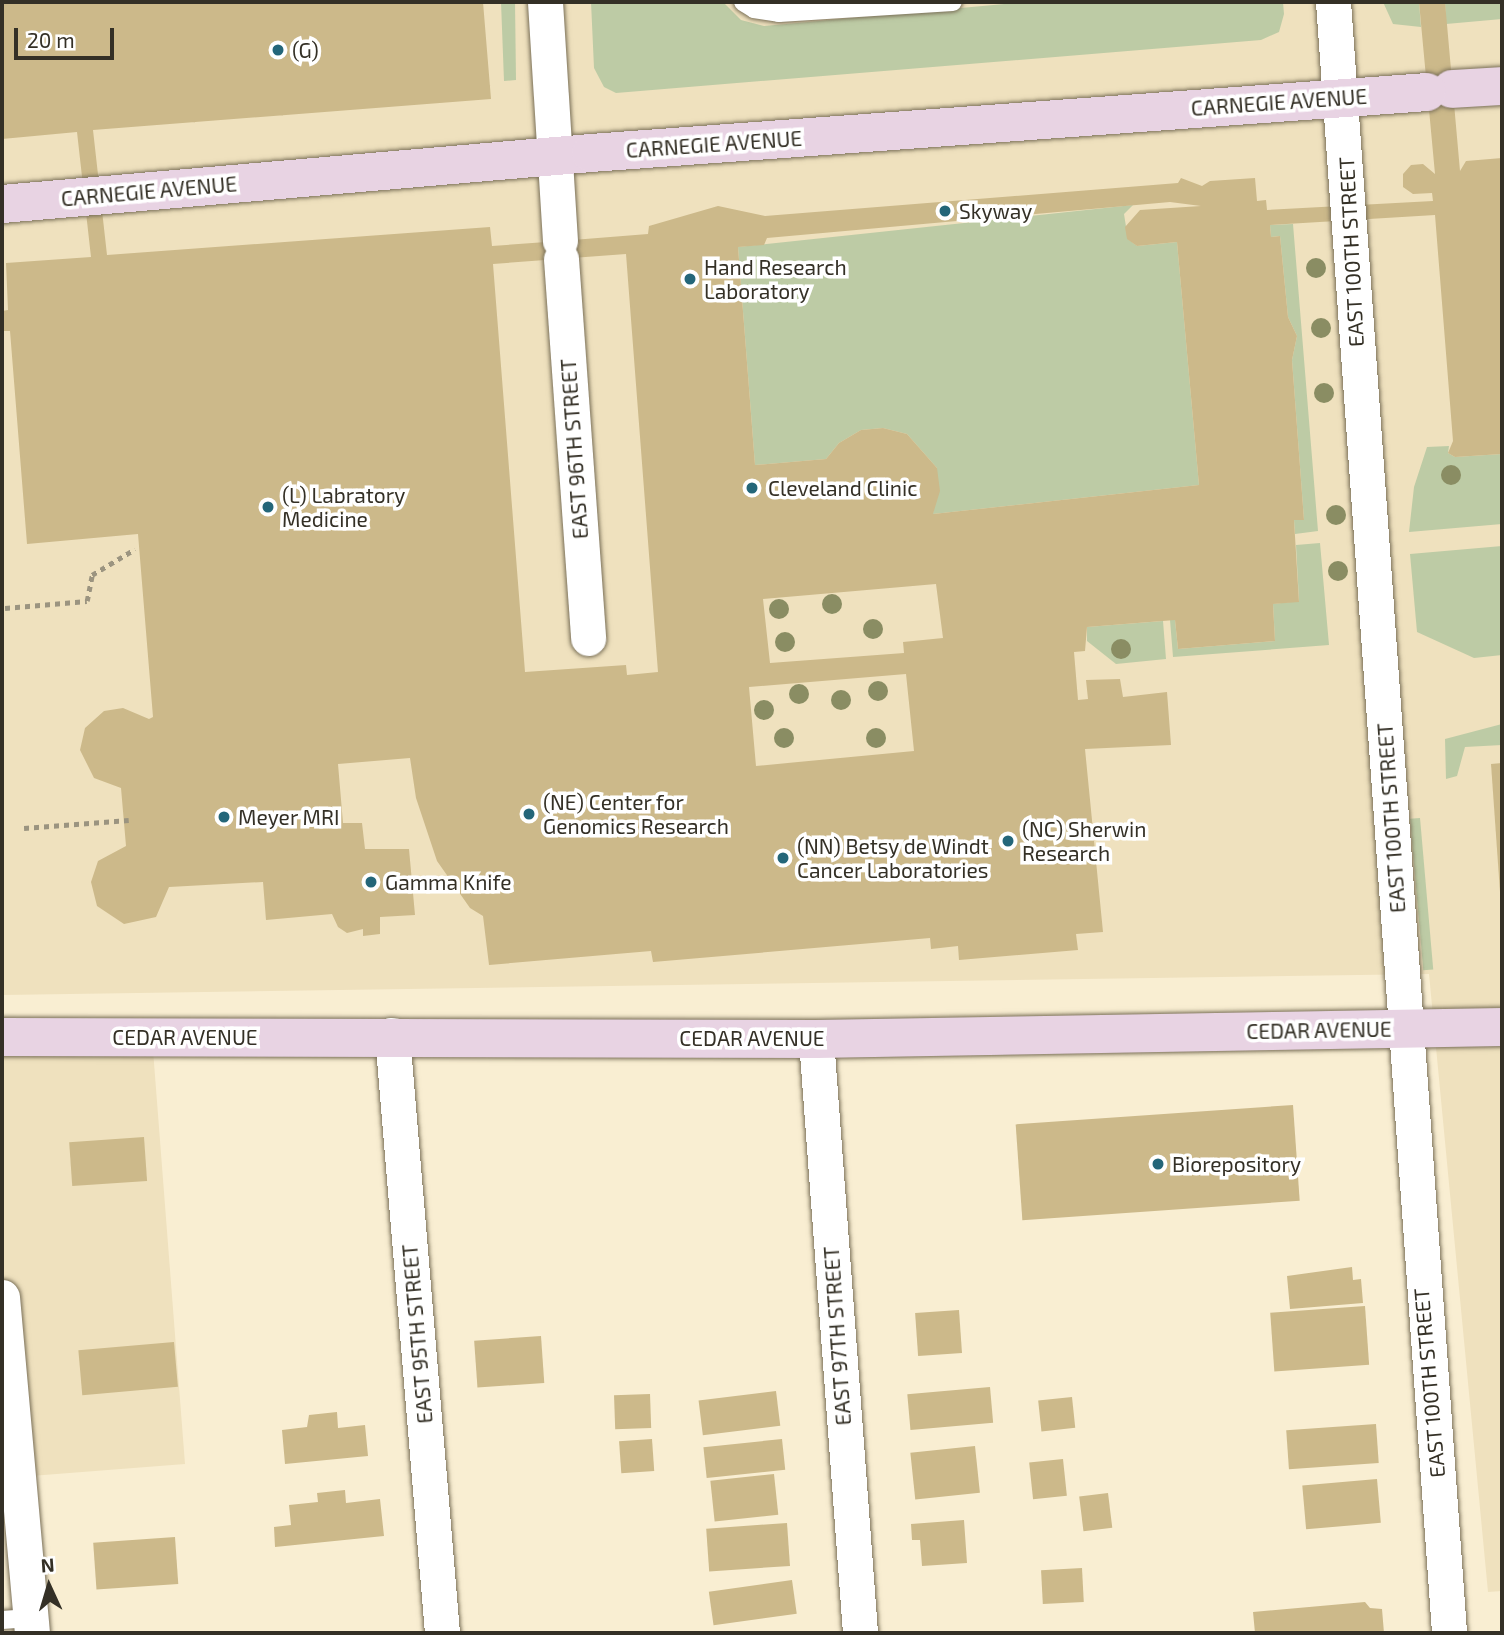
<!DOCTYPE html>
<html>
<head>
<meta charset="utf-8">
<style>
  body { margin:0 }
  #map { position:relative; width:1504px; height:1635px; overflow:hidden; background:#f9eed2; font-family:"Exo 2",sans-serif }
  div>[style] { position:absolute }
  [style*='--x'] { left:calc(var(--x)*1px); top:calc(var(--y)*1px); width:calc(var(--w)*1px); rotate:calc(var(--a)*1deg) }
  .built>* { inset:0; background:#efe1be }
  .green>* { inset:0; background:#bdcba5; transform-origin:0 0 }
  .building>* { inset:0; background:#ccb98a; transform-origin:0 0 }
  .path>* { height:4.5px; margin-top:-2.25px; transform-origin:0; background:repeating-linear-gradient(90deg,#9b9480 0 5px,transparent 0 10px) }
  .roads { filter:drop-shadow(0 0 2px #7a7058) drop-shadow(0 0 2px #7a7058) }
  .lane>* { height:18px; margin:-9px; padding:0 9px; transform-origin:9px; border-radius:9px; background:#fff }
  .street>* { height:35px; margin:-17.5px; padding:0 17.5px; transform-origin:17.5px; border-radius:17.5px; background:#fff }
  .secondary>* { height:38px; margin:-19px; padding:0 19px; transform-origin:19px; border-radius:19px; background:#e8d3e3 }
  .trees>* { width:20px; height:20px; margin:-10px; border-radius:50%; background:#8a8d63 }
  .dots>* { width:19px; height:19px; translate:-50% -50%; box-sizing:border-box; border:4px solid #fff; border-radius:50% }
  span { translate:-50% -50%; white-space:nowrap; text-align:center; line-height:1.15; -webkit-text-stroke:7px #fff; paint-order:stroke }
  .poi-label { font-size:21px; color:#343026 }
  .left { translate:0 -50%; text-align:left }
  .street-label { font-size:21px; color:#343026 }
  .frame { position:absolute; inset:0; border:4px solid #343026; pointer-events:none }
  .north { position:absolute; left:14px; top:1551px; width:70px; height:70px; -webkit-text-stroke:5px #fff; paint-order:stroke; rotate:356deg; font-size:19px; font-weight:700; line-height:28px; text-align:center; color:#343026 }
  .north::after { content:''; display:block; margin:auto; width:24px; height:32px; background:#343026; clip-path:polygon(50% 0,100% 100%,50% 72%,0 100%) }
  .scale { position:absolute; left:14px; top:28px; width:100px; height:32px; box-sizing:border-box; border:4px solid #343026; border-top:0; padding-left:9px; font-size:21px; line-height:24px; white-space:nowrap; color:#343026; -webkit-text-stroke:5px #fff; paint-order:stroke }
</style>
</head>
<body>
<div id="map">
  <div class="built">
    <div style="clip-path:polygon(2px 2px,1502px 2px,1502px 1591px,1488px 1592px,1429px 974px,2px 995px)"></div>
    <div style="clip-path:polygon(2px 1037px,152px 1037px,185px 1464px,18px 1477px,2px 1395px)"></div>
  </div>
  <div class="green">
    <div style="clip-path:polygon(501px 2px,515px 2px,516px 80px,504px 81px)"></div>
    <div style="clip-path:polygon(591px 2px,723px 2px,741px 20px,764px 26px,1025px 2px,1283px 2px,1284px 14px,1279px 32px,1261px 40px,616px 93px,604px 87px,594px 68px)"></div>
    <div style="clip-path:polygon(1383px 2px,1419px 2px,1421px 27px,1393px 24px)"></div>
    <div style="clip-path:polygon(1445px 2px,1502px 2px,1502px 19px,1446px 24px)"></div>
    <div style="clip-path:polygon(1133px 205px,1124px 214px,1128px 239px,1137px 246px,1177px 242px,1199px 485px,933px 514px,937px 468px,907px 434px,883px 428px,861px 430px,839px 443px,826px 459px,755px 465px,738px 247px)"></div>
    <div style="clip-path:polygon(1293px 224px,1318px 531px,1295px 534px,1294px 520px,1304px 520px,1292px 360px,1297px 336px,1288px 317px,1280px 236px,1271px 237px,1270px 225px)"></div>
    <div style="clip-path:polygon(1449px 446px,1448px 453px,1455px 457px,1502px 454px,1502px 524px,1409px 532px,1414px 487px,1427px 447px)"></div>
    <div style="clip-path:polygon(1320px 543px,1329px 645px,1173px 657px,1170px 620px,1175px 620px,1178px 649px,1275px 641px,1273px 604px,1299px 601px,1296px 545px)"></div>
    <div style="clip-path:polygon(1502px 546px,1502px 655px,1474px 658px,1417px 632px,1410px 554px)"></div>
    <div style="clip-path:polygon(1163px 621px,1166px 659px,1116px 664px,1087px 641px,1087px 627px)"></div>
    <div style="clip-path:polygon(1502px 724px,1502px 745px,1465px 747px,1457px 776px,1446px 779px,1445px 739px)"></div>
    <div style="left:1420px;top:818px;width:152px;height:10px;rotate:85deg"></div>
  </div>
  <div class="building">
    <div style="clip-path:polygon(evenodd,2px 2px,483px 2px,491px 99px,93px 130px,107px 255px,490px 227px,492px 246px,560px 241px,648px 234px,649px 226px,718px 206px,765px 216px,1178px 183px,1181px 178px,1202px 186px,1210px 181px,1255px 178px,1257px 201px,1266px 200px,1267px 210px,1433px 201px,1432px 193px,1413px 194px,1403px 187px,1403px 174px,1411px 165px,1423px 164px,1435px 174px,1419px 2px,1445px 2px,1460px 171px,1466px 161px,1502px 158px,1502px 454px,1455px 457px,1448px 453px,1453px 441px,1435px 215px,1270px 225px,1271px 237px,1280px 236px,1288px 317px,1297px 336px,1292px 360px,1304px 520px,1294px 520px,1299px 602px,1273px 604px,1275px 641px,1178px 649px,1175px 620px,1087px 627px,1085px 651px,1074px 652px,1078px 700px,1088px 699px,1086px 680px,1120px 679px,1123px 697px,1167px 692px,1171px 745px,1085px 749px,1103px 932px,1076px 934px,1078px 950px,959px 960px,958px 946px,931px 949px,930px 938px,653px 962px,651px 951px,489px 965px,483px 916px,470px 908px,437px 861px,416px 798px,410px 758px,338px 764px,343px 823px,362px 823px,365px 849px,409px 849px,415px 915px,380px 917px,380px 934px,363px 936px,363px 929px,347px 933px,338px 927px,332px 914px,266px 920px,263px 882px,169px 887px,156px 917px,124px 924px,97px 906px,91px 882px,98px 861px,126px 846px,121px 788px,94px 778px,80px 750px,85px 728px,104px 711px,123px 708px,149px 719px,153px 717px,138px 534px,27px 544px,10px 331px,2px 331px,2px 311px,8px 310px,6px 263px,91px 257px,77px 132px,2px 139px,2px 2px,1170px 202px,1201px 206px,1140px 210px,1125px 227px,1127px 239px,1137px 246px,1177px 242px,1199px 485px,933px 514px,940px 491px,937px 468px,907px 434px,883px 428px,861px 430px,839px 443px,826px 459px,755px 465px,738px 247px,764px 245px,767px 238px,1170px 202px,2px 2px,626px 254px,658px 672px,627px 675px,626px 665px,525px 672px,493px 264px,626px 254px,2px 2px,936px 584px,943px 638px,903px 642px,904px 653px,770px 663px,763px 599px,936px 584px,2px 2px,906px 674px,914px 751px,756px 766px,749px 687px,906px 674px)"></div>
    <div style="clip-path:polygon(1502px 763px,1502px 892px,1500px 892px,1491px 764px)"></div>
    <div style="left:1293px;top:1105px;width:96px;height:278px;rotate:86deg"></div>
    <div style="left:144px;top:1137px;width:44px;height:75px;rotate:86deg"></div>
    <div style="clip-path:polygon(1352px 1267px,1353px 1280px,1361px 1279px,1363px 1303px,1290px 1309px,1287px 1276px)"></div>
    <div style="left:1365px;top:1306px;width:59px;height:95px;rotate:86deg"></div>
    <div style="left:959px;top:1310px;width:43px;height:44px;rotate:86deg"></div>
    <div style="left:541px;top:1336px;width:47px;height:67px;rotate:86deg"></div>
    <div style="left:174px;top:1342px;width:45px;height:96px;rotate:85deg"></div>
    <div style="left:990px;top:1387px;width:36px;height:83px;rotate:85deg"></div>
    <div style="left:776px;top:1391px;width:35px;height:78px;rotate:83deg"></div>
    <div style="left:650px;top:1394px;width:34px;height:36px;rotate:88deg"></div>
    <div style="left:1072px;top:1397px;width:31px;height:34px;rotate:84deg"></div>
    <div style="clip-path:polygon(337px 1412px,338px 1428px,365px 1425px,368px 1456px,285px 1464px,282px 1430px,307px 1427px,309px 1415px)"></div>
    <div style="left:1376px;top:1424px;width:39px;height:90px;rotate:86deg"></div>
    <div style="left:652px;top:1439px;width:32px;height:33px;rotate:86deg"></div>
    <div style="left:782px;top:1439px;width:31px;height:79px;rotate:84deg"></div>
    <div style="left:975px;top:1446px;width:47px;height:65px;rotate:84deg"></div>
    <div style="left:1063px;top:1459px;width:37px;height:34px;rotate:84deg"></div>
    <div style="left:774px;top:1474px;width:41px;height:64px;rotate:84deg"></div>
    <div style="left:1377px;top:1479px;width:44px;height:75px;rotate:85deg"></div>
    <div style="clip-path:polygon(345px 1490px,346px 1503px,380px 1499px,384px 1536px,275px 1547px,274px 1527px,291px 1525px,289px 1505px,318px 1502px,317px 1493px)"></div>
    <div style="left:1108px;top:1493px;width:35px;height:29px;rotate:83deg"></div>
    <div style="clip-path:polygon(964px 1520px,967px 1563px,922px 1566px,920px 1540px,912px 1540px,911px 1524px)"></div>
    <div style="left:787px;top:1523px;width:43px;height:81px;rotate:86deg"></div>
    <div style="left:175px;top:1537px;width:47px;height:82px;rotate:86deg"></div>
    <div style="left:1082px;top:1568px;width:34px;height:41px;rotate:87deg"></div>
    <div style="left:792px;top:1580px;width:34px;height:84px;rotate:82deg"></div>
    <div style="clip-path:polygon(1365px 1602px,1370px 1608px,1382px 1609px,1384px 1633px,1255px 1633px,1253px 1612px)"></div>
  </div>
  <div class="path">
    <div style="--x:5;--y:608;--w:82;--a:-4.9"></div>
    <div style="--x:87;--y:601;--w:26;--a:-79"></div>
    <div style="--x:92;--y:575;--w:50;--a:-31.2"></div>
    <div style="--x:24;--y:828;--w:105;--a:-4.4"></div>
  </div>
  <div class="roads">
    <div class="lane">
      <div style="--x:743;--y:2;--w:13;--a:32"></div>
      <div style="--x:754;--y:9;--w:25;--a:9"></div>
      <div style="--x:779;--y:13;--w:174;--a:-3.6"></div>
      <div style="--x:2;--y:1620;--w:28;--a:-4"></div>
    </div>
    <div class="street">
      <div style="--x:545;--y:2;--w:239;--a:86.4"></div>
      <div style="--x:1333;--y:2;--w:1635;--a:85.93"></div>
      <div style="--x:561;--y:259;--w:380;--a:85.9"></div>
      <div style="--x:392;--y:1035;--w:600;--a:85.22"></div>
      <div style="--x:816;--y:1039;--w:596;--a:85.76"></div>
      <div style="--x:2;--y:1297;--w:337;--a:84.9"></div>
    </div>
    <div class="secondary">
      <div style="--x:1452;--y:89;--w:50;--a:-3.4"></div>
      <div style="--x:2;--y:204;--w:591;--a:-4.95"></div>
      <div style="--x:591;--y:153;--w:838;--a:-4.17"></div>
      <div style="--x:2;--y:1037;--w:814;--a:0.14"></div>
      <div style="--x:816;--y:1039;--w:686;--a:-1"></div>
    </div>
  </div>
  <div class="trees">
    <div style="left:1316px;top:268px"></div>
    <div style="left:1321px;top:328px"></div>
    <div style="left:1324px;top:393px"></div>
    <div style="left:1451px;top:475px"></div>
    <div style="left:1336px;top:515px"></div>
    <div style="left:1338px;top:571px"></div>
    <div style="left:832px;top:604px"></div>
    <div style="left:779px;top:609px"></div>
    <div style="left:873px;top:629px"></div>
    <div style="left:785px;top:642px"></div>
    <div style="left:1121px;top:649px"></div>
    <div style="left:878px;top:691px"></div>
    <div style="left:799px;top:694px"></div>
    <div style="left:841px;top:700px"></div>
    <div style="left:764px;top:710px"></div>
    <div style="left:784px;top:738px"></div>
    <div style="left:876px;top:738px"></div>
  </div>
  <div class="dots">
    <div style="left:278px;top:50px;background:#246679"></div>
    <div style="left:945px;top:211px;background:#246679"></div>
    <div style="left:690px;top:279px;background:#246679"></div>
    <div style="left:752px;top:488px;background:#246679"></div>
    <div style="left:268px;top:507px;background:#246679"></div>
    <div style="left:529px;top:814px;background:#246679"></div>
    <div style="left:224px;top:817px;background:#246679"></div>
    <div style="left:1008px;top:841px;background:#246679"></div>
    <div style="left:783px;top:858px;background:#246679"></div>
    <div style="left:371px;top:882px;background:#246679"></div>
    <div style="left:1158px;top:1164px;background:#246679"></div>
  </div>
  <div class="poi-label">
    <span class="left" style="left:292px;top:50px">(G)</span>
    <span class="left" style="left:959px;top:211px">Skyway</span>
    <span class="left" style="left:704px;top:279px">Hand Research<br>Laboratory</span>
    <span class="left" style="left:768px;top:488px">Cleveland Clinic</span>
    <span class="left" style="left:282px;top:507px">(L) Labratory<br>Medicine</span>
    <span class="left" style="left:543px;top:814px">(NE) Center for<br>Genomics Research</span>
    <span class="left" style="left:238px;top:817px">Meyer MRI</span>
    <span class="left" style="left:1022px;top:841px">(NC) Sherwin<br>Research</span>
    <span class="left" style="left:797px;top:858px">(NN) Betsy de Windt<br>Cancer Laboratories</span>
    <span class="left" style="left:385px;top:882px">Gamma Knife</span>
    <span class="left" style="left:1172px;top:1164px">Biorepository</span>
  </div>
  <div class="street-label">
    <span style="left:1279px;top:102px;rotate:-4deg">CARNEGIE AVENUE</span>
    <span style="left:714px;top:144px;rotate:-4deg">CARNEGIE AVENUE</span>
    <span style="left:149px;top:191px;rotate:-5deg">CARNEGIE AVENUE</span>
    <span style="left:1351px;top:252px;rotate:-93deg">EAST 100TH STREET</span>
    <span style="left:574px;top:449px;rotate:-94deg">EAST 96TH STREET</span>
    <span style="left:1391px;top:818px;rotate:-94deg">EAST 100TH STREET</span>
    <span style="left:1319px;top:1030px;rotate:-1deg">CEDAR AVENUE</span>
    <span style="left:185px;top:1037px">CEDAR AVENUE</span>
    <span style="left:752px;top:1038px">CEDAR AVENUE</span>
    <span style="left:417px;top:1334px;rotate:-95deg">EAST 95TH STREET</span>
    <span style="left:837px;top:1336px;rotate:-94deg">EAST 97TH STREET</span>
    <span style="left:1429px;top:1383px;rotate:-95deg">EAST 100TH STREET</span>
  </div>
  <div class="frame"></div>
  <div class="north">N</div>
  <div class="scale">20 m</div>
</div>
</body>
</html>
